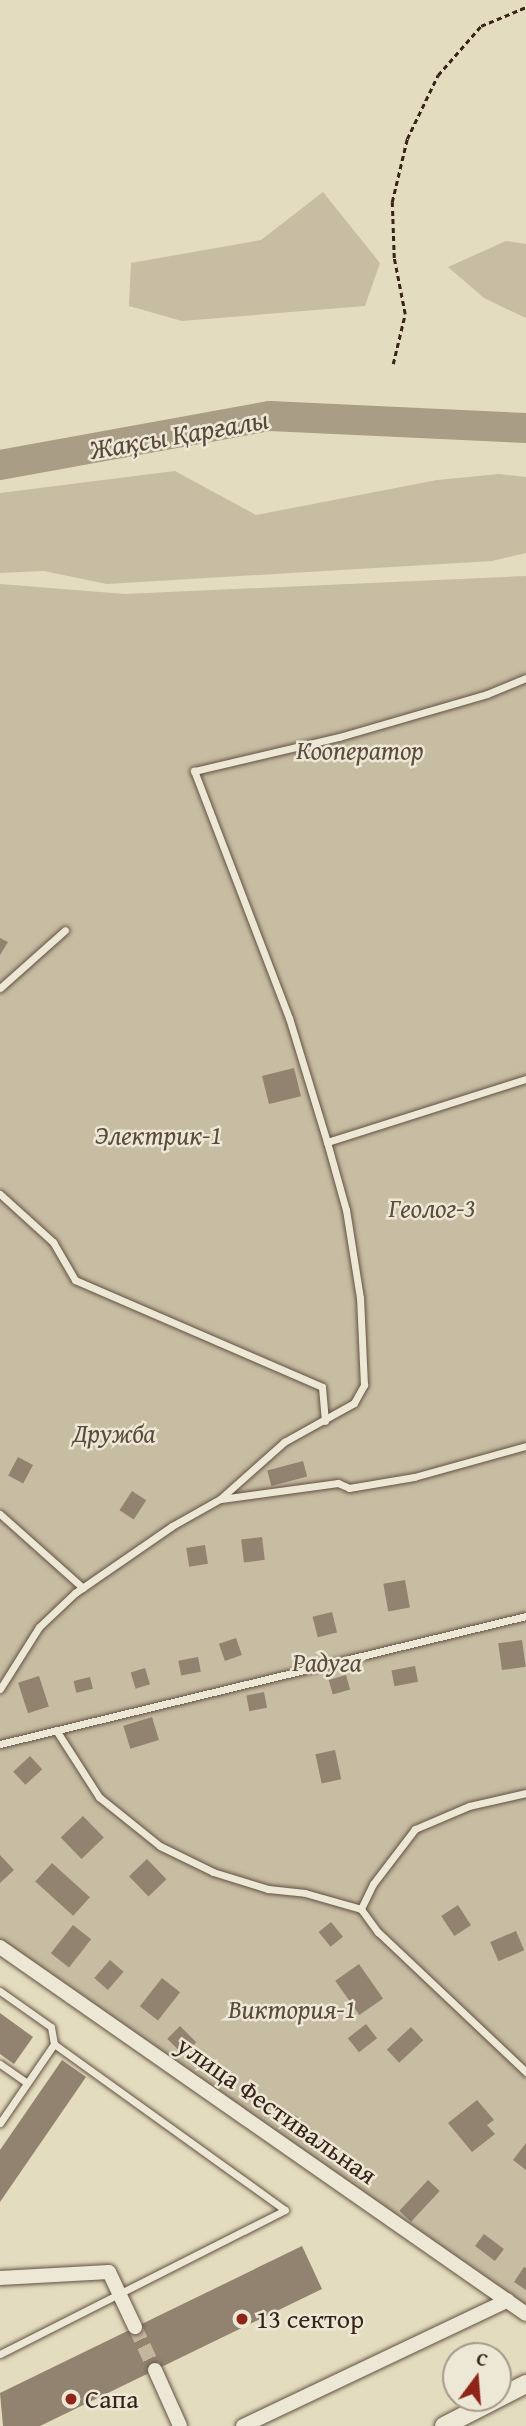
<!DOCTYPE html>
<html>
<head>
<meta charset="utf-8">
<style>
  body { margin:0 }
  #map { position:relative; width:526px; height:2426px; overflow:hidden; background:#e4dcbe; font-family:"Gentium Book Plus",serif }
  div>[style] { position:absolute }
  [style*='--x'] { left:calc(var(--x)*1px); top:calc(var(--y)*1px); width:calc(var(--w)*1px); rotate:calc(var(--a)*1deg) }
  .green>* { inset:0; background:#c7bda2 }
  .river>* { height:30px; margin:-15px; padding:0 15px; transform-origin:15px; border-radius:15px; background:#aa9d86 }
  .building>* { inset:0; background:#91836f; transform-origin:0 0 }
  .minor-tunnel>* { height:14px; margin-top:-7px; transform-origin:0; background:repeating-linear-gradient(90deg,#c2b79d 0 14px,transparent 0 21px) }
  .path>* { height:2.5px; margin-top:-1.25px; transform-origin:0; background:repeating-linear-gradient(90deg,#38231a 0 5px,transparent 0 8.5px) }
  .roads { filter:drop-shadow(0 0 2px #635143) drop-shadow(0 0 2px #635143) }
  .service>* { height:7px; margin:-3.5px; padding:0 3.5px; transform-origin:3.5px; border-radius:3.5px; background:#ede8d5 }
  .minor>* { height:14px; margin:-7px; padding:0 7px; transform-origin:7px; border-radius:7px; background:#ede8d5 }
  .tertiary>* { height:18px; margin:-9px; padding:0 9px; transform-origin:9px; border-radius:9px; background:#ede8d5 }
  .dots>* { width:19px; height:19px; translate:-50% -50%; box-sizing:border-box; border:4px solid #ede8d5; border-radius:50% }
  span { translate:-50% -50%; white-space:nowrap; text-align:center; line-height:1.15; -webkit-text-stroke:5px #ede8d5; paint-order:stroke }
  .park-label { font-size:26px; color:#5c4a3c; font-style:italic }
  .street-label { font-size:26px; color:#38231a }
  .poi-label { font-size:26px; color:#38231a }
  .left { translate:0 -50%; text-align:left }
  .water-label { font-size:28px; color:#5a483a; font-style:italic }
  .north { position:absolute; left:442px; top:2342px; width:70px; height:70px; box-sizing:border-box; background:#ede8d5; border:2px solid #a5998a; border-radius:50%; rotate:16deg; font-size:19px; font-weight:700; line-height:28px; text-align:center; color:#38231a }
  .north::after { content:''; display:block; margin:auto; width:24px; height:32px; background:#8f2418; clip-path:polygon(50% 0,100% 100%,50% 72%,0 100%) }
</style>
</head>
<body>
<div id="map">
  <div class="green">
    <div style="clip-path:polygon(323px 192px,380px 263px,365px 306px,182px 321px,129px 306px,131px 263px,261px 240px)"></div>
    <div style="clip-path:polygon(506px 241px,526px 244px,526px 318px,484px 298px,448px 267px)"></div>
    <div style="clip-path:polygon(175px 471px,256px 515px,437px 480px,499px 474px,526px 477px,526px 553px,492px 561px,107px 584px,44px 571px,0 573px,0 493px)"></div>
    <div style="clip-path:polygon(526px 576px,526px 2314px,0 1947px,0 584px,125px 594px)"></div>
  </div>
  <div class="river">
    <div style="--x:0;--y:465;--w:274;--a:-10.3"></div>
    <div style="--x:270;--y:416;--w:256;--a:2.7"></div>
  </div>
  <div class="building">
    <div style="clip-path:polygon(0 938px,8px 942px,0 955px)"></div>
    <div style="left:294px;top:1068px;width:29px;height:33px;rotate:76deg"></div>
    <div style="left:18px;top:1457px;width:17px;height:21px;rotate:28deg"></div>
    <div style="left:303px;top:1461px;width:16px;height:37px;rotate:75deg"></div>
    <div style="left:132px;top:1491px;width:17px;height:23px;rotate:33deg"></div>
    <div style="left:262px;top:1537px;width:23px;height:21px;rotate:83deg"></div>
    <div style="left:205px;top:1545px;width:19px;height:19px;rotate:81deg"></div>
    <div style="left:405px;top:1580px;width:28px;height:22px;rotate:80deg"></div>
    <div style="left:332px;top:1612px;width:21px;height:20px;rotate:76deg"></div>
    <div style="left:236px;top:1638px;width:18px;height:18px;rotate:71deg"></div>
    <div style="left:522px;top:1640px;width:27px;height:24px;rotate:82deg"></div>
    <div style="left:198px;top:1657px;width:15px;height:20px;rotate:79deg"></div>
    <div style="left:415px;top:1666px;width:16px;height:24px;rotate:79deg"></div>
    <div style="left:145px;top:1668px;width:17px;height:15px;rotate:73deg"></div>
    <div style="left:346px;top:1675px;width:15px;height:18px;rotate:74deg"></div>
    <div style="left:39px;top:1676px;width:32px;height:22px;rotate:72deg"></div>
    <div style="left:90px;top:1677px;width:12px;height:17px;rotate:76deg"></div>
    <div style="left:264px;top:1692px;width:16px;height:18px;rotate:79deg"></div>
    <div style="left:152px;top:1717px;width:24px;height:30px;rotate:73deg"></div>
    <div style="left:335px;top:1750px;width:30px;height:20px;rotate:78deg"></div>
    <div style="left:30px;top:1756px;width:18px;height:23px;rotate:47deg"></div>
    <div style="left:83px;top:1816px;width:30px;height:31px;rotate:46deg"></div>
    <div style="clip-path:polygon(0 1855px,14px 1870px,0 1883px)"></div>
    <div style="left:147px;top:1859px;width:28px;height:25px;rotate:46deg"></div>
    <div style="left:52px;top:1863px;width:51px;height:25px;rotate:42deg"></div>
    <div style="left:458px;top:1905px;width:24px;height:20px;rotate:57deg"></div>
    <div style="left:331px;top:1922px;width:19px;height:16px;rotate:51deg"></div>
    <div style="left:73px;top:1925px;width:23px;height:36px;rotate:38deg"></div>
    <div style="left:516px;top:1931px;width:21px;height:28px;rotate:67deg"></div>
    <div style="left:110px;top:1960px;width:18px;height:24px;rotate:41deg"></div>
    <div style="left:359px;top:1964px;width:42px;height:29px;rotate:55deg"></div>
    <div style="left:162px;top:1978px;width:23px;height:36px;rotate:38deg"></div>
    <div style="clip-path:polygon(0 2013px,33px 2037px,14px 2064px,0 2054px)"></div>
    <div style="left:366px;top:2024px;width:18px;height:23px;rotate:52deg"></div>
    <div style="left:180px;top:2026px;width:23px;height:18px;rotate:45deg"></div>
    <div style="left:411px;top:2027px;width:18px;height:33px;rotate:47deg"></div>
    <div style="clip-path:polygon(62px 2060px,86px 2077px,0 2202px,0 2150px)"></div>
    <div style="clip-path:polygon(477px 2100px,494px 2120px,487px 2125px,495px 2134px,472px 2152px,448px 2123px)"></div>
    <div style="left:295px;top:2115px;width:21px;height:16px;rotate:41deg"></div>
    <div style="clip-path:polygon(526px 2143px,526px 2170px,513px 2160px)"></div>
    <div style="left:428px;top:2180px;width:16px;height:42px;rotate:43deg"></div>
    <div style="left:484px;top:2234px;width:25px;height:15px;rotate:37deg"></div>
    <div style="clip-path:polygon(302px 2246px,322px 2289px,40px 2426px,3px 2426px,0 2393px)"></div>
    <div style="clip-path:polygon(524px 2267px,526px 2268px,526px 2290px,514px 2282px)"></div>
  </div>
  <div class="minor-tunnel">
    <div style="--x:135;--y:2327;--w:47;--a:65.1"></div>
  </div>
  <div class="path">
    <div style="--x:393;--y:364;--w:51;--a:-76.5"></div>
    <div style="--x:405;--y:314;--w:57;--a:-101.1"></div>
    <div style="--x:394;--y:258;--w:56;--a:-92"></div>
    <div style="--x:392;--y:202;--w:65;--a:-76.6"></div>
    <div style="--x:407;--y:139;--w:71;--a:-64.2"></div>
    <div style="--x:438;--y:75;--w:65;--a:-48.7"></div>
    <div style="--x:481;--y:26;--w:49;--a:-22.9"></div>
  </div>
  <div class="roads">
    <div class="service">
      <div style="--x:0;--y:988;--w:87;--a:-41.7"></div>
      <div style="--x:327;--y:1142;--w:209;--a:-17.6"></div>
      <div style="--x:0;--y:1194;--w:72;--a:42.2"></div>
      <div style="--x:53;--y:1242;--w:44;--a:59.9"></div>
      <div style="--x:75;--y:1280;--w:269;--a:23.4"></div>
      <div style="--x:322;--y:1387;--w:34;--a:85"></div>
      <div style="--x:221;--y:1499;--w:118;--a:-7.8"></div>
      <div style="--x:338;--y:1483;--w:12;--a:24"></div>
      <div style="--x:349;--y:1488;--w:66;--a:-9.6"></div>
      <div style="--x:414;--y:1477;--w:116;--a:-15.5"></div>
      <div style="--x:0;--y:1514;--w:111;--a:41.7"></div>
      <div style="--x:0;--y:1689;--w:73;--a:-57.8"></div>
      <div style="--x:39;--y:1627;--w:50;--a:-43.4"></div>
      <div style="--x:75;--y:1593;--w:118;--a:-34.6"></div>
      <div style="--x:172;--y:1526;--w:55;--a:-29.4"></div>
      <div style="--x:220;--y:1499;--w:86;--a:-41.7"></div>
      <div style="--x:284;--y:1442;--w:80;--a:-29.1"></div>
      <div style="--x:354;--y:1403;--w:21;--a:-61"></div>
      <div style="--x:364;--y:1385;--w:87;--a:-92.6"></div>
      <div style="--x:360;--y:1298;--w:89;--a:-99"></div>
      <div style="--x:346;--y:1210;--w:71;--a:-105.6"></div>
      <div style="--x:327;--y:1142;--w:130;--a:-107"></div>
      <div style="--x:289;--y:1018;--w:265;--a:-111"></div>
      <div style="--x:194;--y:771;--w:149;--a:-13.2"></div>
      <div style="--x:339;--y:737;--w:154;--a:-16.2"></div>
      <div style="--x:487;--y:694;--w:42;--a:-22.3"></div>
      <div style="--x:56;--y:1730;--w:80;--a:57.3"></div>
      <div style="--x:99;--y:1797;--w:78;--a:38.8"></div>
      <div style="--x:160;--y:1846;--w:59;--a:26.1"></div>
      <div style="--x:213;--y:1872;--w:58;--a:17.2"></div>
      <div style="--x:268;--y:1889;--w:37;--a:6"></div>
      <div style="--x:305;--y:1893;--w:58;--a:15.9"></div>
      <div style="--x:0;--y:1744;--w:541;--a:-13.68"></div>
      <div style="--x:526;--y:1793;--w:58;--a:167.2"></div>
      <div style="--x:469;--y:1806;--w:59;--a:156.9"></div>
      <div style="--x:415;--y:1829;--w:69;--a:127.4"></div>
      <div style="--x:373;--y:1884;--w:28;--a:116"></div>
      <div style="--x:361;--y:1909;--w:29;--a:54"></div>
      <div style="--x:378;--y:1932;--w:204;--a:43.4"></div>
      <div style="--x:0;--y:1991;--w:62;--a:35.2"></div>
      <div style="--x:51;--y:2027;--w:17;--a:80"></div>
      <div style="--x:54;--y:2044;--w:284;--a:35.7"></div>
      <div style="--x:285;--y:2210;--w:319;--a:153.2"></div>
      <div style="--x:0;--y:2064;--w:33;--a:35"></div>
      <div style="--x:0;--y:2123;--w:96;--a:-55.6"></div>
    </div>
    <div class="minor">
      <div style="--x:0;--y:1947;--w:641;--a:34.9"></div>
      <div style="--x:0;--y:2278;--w:109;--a:-3.2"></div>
      <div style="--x:109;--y:2272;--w:61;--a:64.7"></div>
      <div style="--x:155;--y:2370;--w:61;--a:65.9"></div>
      <div style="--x:243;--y:2426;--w:293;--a:-25.4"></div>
    </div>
    <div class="tertiary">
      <div style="--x:444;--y:2426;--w:92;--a:-27.1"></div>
    </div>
  </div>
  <div class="dots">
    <div style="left:242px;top:2319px;background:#8f2418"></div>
    <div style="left:71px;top:2399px;background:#8f2418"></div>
  </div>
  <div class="park-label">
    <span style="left:360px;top:750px">Кооператор</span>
    <span style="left:158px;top:1135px">Электрик-1</span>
    <span style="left:432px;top:1208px">Геолог-3</span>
    <span style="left:114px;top:1433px">Дружба</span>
    <span style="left:327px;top:1662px">Радуга</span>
    <span style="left:292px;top:2009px">Виктория-1</span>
  </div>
  <div class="street-label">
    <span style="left:277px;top:2110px;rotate:35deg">улица Фестивальная</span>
  </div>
  <div class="poi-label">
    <span class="left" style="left:256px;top:2319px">13 сектор</span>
    <span class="left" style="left:85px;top:2399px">Сапа</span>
  </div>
  <div class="water-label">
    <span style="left:179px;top:434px;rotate:-10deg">Жақсы Қарғалы</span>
  </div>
  <div class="north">С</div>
</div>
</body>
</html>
